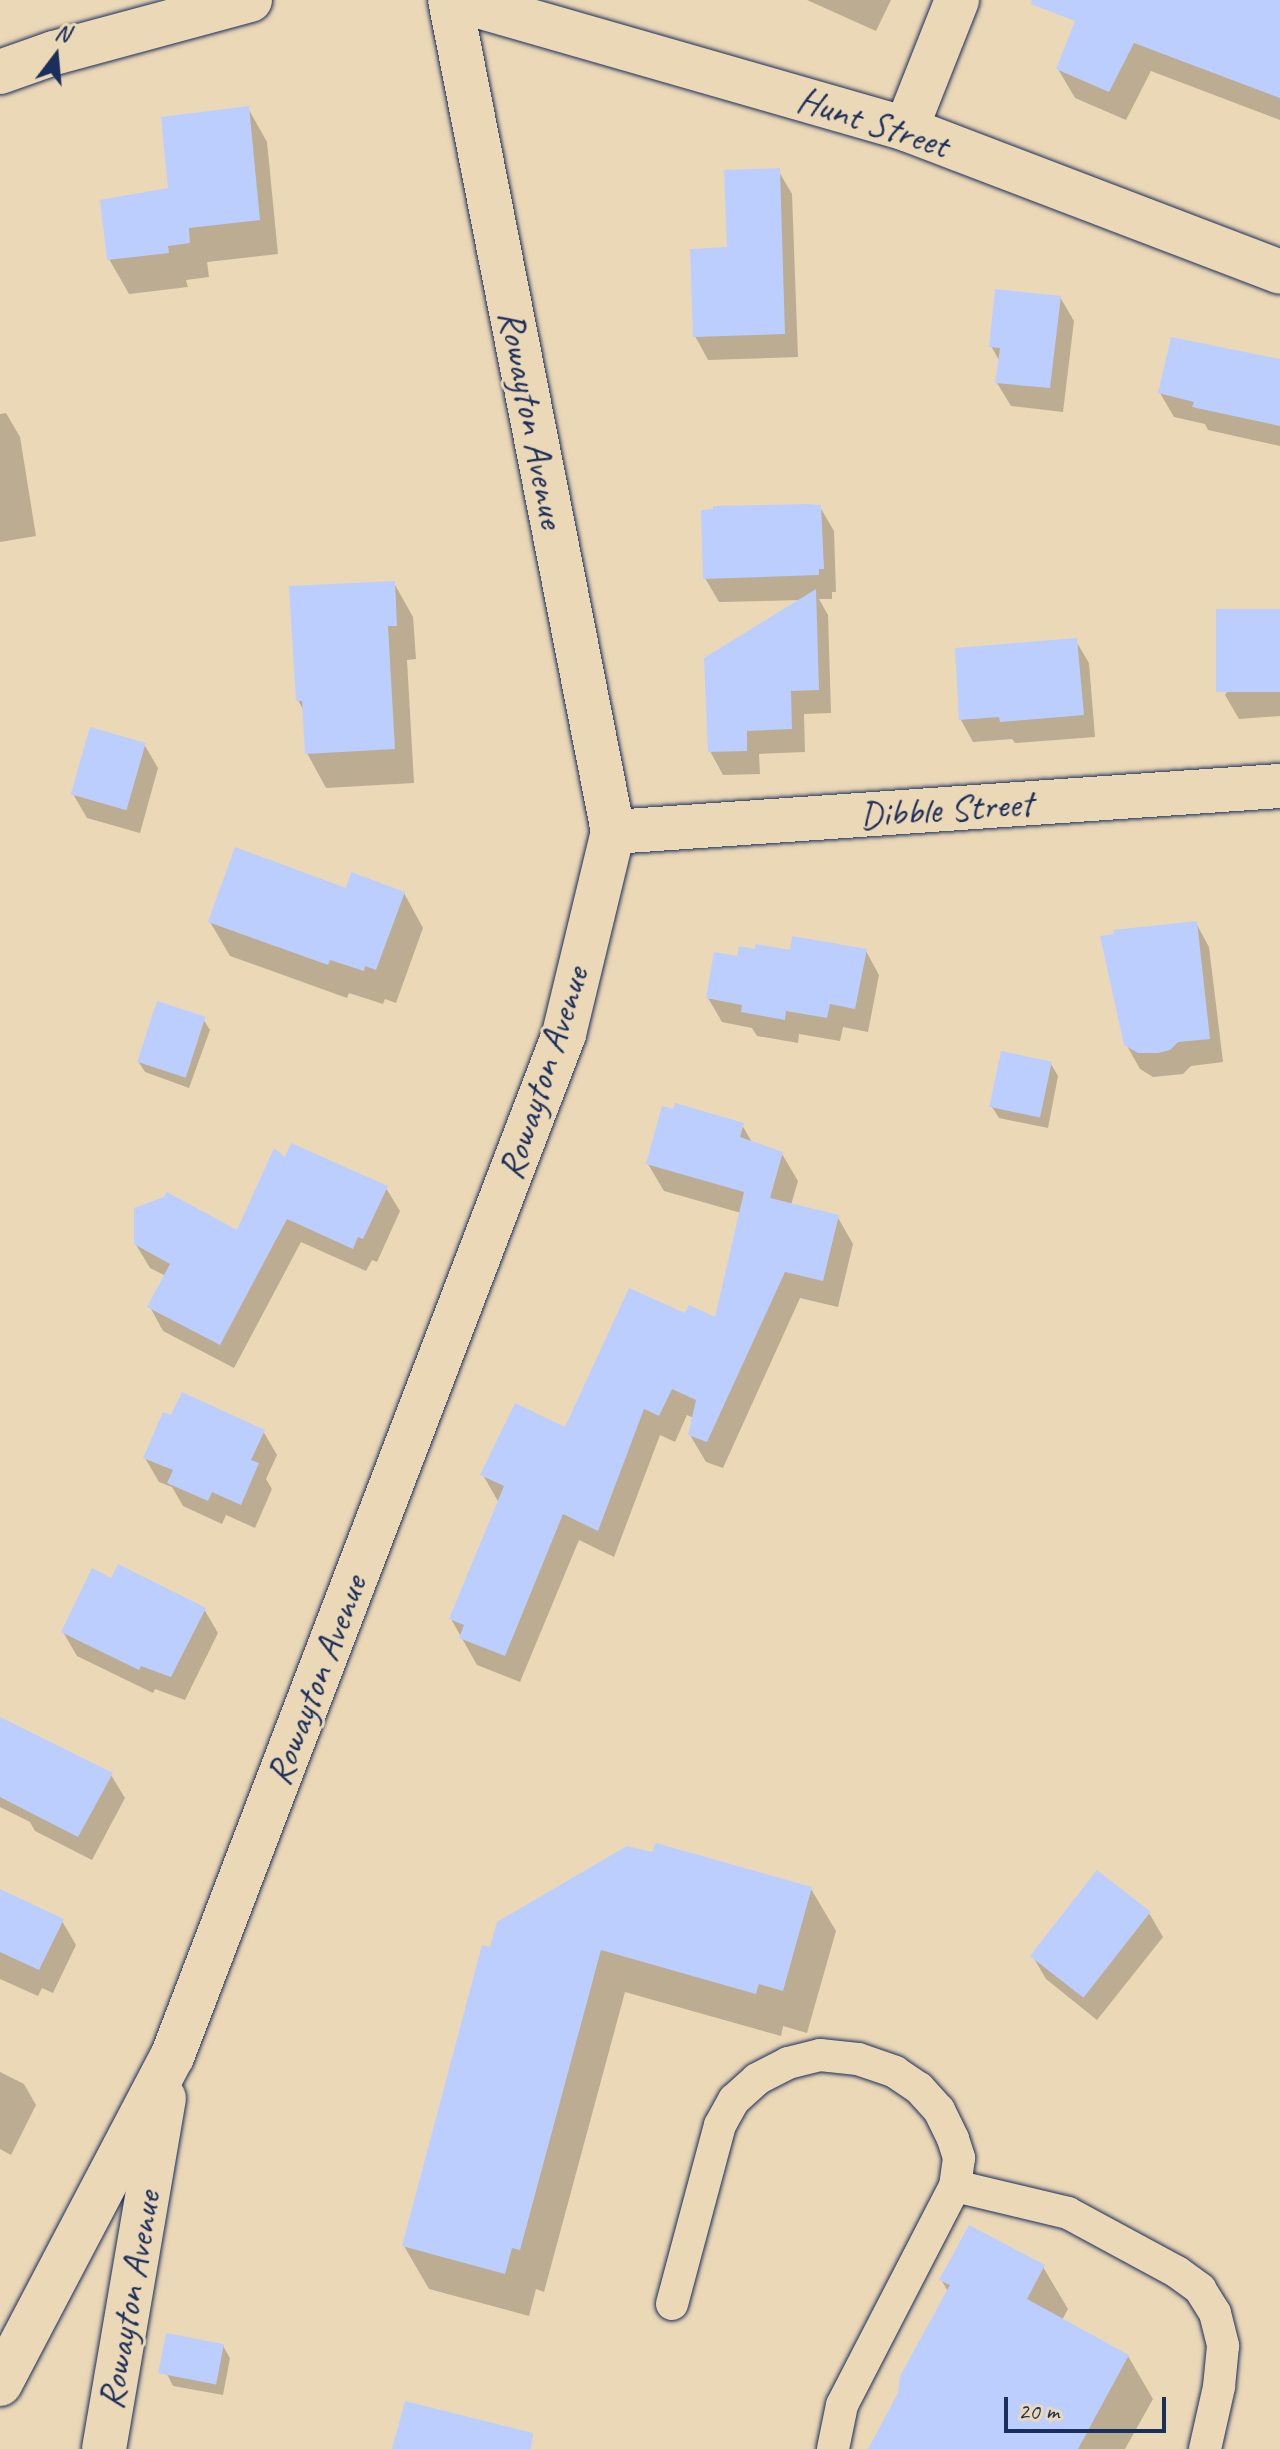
<!DOCTYPE html>
<html>
<head>
<meta charset="utf-8">
<style>
  body { margin:0 }
  #map { position:relative; width:1280px; height:2449px; overflow:hidden; background:#ebd8b6; font-family:Caveat,sans-serif }
  div>[style] { position:absolute }
  [style*='--x'] { left:calc(var(--x)*1px); top:calc(var(--y)*1px); width:calc(var(--w)*1px); rotate:calc(var(--a)*1deg) }
  .shadow>* { inset:0; background:#0003 }
  .building>* { inset:0; background:#bccefe; transform-origin:0 0 }
  .roads { filter:drop-shadow(0 0 2px #1b2f5e) drop-shadow(0 0 2px #1b2f5e) }
  .lane>* { height:32px; margin:-16px; padding:0 16px; transform-origin:16px; border-radius:16px; background:#ebd8b6 }
  .street>* { height:44px; margin:-22px; padding:0 22px; transform-origin:22px; border-radius:22px; background:#ebd8b6 }
  .secondary>* { height:44px; margin:-22px; padding:0 22px; transform-origin:22px; border-radius:22px; background:#ebd8b6 }
  span { translate:-50% -50%; white-space:nowrap; text-align:center; line-height:1.15; -webkit-text-stroke:6px #ebd8b6; paint-order:stroke }
  .street-label { font-size:38px; color:#1b2f5e }
  .north { position:absolute; left:16px; top:16px; width:80px; height:80px; -webkit-text-stroke:6px #ebd8b6; paint-order:stroke; rotate:16deg; font-size:22px; font-weight:700; line-height:32px; text-align:center; color:#1b2f5e }
  .north::after { content:''; display:block; margin:auto; width:28px; height:36px; background:#1b2f5e; clip-path:polygon(50% 0,100% 100%,50% 72%,0 100%) }
  .scale { position:absolute; left:1004px; top:2397px; width:162px; height:36px; box-sizing:border-box; border:4px solid #1b2f5e; border-top:0; padding-left:10px; font-size:24px; line-height:28px; white-space:nowrap; color:#1b2f5e; -webkit-text-stroke:6px #ebd8b6; paint-order:stroke }
</style>
</head>
<body>
<div id="map">
  <div class="shadow">
    <div style="clip-path:polygon(807px 0,891px 0,876px 31px)"></div>
    <div style="clip-path:polygon(1065px 0,1280px 0,1280px 120px,1151px 71px,1126px 120px,1075px 98px,1058px 69px,1077px 20px)"></div>
    <div style="clip-path:polygon(248px 108px,267px 142px,278px 254px,207px 262px,209px 277px,186px 280px,188px 287px,129px 294px,109px 259px)"></div>
    <div style="clip-path:polygon(778px 170px,792px 194px,798px 357px,708px 360px,695px 336px,729px 249px)"></div>
    <div style="clip-path:polygon(1060px 297px,1074px 321px,1063px 412px,1011px 406px,997px 383px,1000px 362px,991px 346px)"></div>
    <div style="clip-path:polygon(1280px 361px,1280px 446px,1208px 430px,1205px 424px,1174px 417px,1160px 393px)"></div>
    <div style="clip-path:polygon(6px 413px,20px 437px,36px 536px,0 542px,0 414px)"></div>
    <div style="clip-path:polygon(820px 507px,834px 531px,836px 592px,832px 592px,832px 599px,819px 599px,828px 615px,831px 713px,804px 714px,805px 752px,759px 754px,760px 774px,723px 775px,710px 751px,803px 600px,719px 602px,705px 578px)"></div>
    <div style="clip-path:polygon(394px 583px,413px 617px,416px 659px,407px 660px,414px 783px,326px 788px,307px 753px,304px 711px,298px 700px)"></div>
    <div style="clip-path:polygon(1280px 611px,1280px 716px,1239px 719px,1225px 695px)"></div>
    <div style="clip-path:polygon(1076px 641px,1089px 663px,1095px 737px,1015px 743px,1012px 739px,973px 742px,961px 720px)"></div>
    <div style="clip-path:polygon(144px 744px,158px 768px,140px 833px,87px 818px,73px 794px)"></div>
    <div style="clip-path:polygon(347px 890px,404px 893px,423px 928px,396px 1003px,385px 999px,383px 1004px,349px 993px,347px 998px,230px 956px,210px 922px)"></div>
    <div style="clip-path:polygon(1196px 923px,1209px 947px,1223px 1062px,1191px 1066px,1183px 1074px,1153px 1077px,1140px 1069px,1126px 1044px)"></div>
    <div style="clip-path:polygon(866px 951px,879px 975px,868px 1032px,843px 1027px,840px 1041px,799px 1034px,798px 1043px,757px 1036px,752px 1028px,722px 1022px,708px 998px,739px 958px,791px 952px)"></div>
    <div style="clip-path:polygon(203px 1019px,210px 1030px,189px 1088px,145px 1072px,138px 1061px)"></div>
    <div style="clip-path:polygon(1051px 1064px,1058px 1076px,1048px 1128px,999px 1118px,992px 1107px)"></div>
    <div style="clip-path:polygon(742px 1125px,753px 1144px,782px 1154px,798px 1181px,791px 1205px,837px 1216px,853px 1244px,838px 1307px,800px 1298px,723px 1468px,706px 1462px,690px 1435px,694px 1418px,687px 1415px,675px 1442px,660px 1435px,614px 1557px,579px 1540px,520px 1682px,477px 1665px,451px 1619px,499px 1503px,483px 1475px,566px 1430px,686px 1316px,717px 1320px,741px 1213px,664px 1191px,648px 1164px)"></div>
    <div style="clip-path:polygon(286px 1160px,386px 1188px,400px 1211px,377px 1262px,372px 1260px,366px 1271px,301px 1242px,234px 1368px,163px 1331px,150px 1307px,166px 1276px,150px 1268px,135px 1243px,136px 1209px,238px 1233px)"></div>
    <div style="clip-path:polygon(172px 1418px,263px 1431px,277px 1455px,266px 1479px,272px 1489px,255px 1528px,226px 1515px,222px 1524px,183px 1506px,172px 1487px,159px 1482px,145px 1458px)"></div>
    <div style="clip-path:polygon(112px 1580px,204px 1609px,218px 1633px,185px 1700px,155px 1689px,153px 1693px,77px 1656px,63px 1632px)"></div>
    <div style="clip-path:polygon(0 1719px,111px 1775px,125px 1798px,92px 1860px,35px 1831px,30px 1822px,0 1807px)"></div>
    <div style="clip-path:polygon(654px 1855px,811px 1889px,836px 1931px,807px 2033px,783px 2026px,781px 2036px,625px 1992px,544px 2292px,536px 2289px,529px 2316px,429px 2289px,404px 2246px,492px 1950px)"></div>
    <div style="clip-path:polygon(0 1891px,62px 1921px,76px 1945px,53px 1993px,42px 1988px,38px 1996px,0 1979px)"></div>
    <div style="clip-path:polygon(1149px 1913px,1163px 1937px,1097px 2020px,1046px 1979px,1032px 1955px)"></div>
    <div style="clip-path:polygon(0 2072px,24px 2084px,36px 2105px,11px 2155px,0 2149px)"></div>
    <div style="clip-path:polygon(1043px 2267px,1068px 2309px,1062px 2320px,1128px 2356px,1153px 2399px,1125px 2449px,872px 2449px,948px 2292px,941px 2279px)"></div>
    <div style="clip-path:polygon(223px 2346px,230px 2358px,223px 2395px,173px 2386px,167px 2374px)"></div>
  </div>
  <div class="building">
    <div style="clip-path:polygon(1032px 0,1280px 0,1280px 98px,1134px 43px,1109px 92px,1056px 69px,1075px 21px,1031px 4px)"></div>
    <div style="clip-path:polygon(249px 106px,260px 220px,189px 228px,190px 243px,168px 246px,169px 253px,107px 260px,100px 200px,168px 188px,161px 117px)"></div>
    <div style="clip-path:polygon(780px 168px,785px 334px,693px 337px,690px 249px,727px 247px,724px 170px)"></div>
    <div style="clip-path:polygon(995px 289px,1061px 296px,1050px 388px,995px 383px,1000px 348px,989px 347px)"></div>
    <div style="clip-path:polygon(1171px 337px,1280px 359px,1280px 426px,1192px 407px,1194px 402px,1158px 393px)"></div>
    <div style="clip-path:polygon(808px 504px,821px 505px,824px 569px,819px 569px,819px 575px,703px 579px,701px 510px,713px 509px,713px 506px)"></div>
    <div style="clip-path:polygon(395px 581px,397px 626px,388px 626px,395px 749px,305px 754px,302px 701px,296px 701px,289px 586px)"></div>
    <div style="clip-path:polygon(816px 589px,819px 690px,791px 691px,792px 729px,747px 731px,747px 751px,708px 752px,704px 658px)"></div>
    <div style="left:1280px;top:609px;width:83px;height:64px;rotate:90deg"></div>
    <div style="clip-path:polygon(1077px 638px,1084px 715px,1000px 722px,999px 717px,959px 720px,955px 648px)"></div>
    <div style="left:90px;top:727px;width:58px;height:70px;rotate:16deg"></div>
    <div style="clip-path:polygon(235px 847px,346px 888px,351px 872px,405px 892px,376px 970px,365px 966px,364px 971px,330px 960px,328px 965px,208px 922px)"></div>
    <div style="clip-path:polygon(1197px 921px,1210px 1039px,1178px 1042px,1170px 1050px,1158px 1053px,1138px 1053px,1124px 1045px,1100px 936px,1114px 934px,1113px 930px)"></div>
    <div style="clip-path:polygon(792px 936px,867px 949px,855px 1009px,830px 1004px,827px 1018px,786px 1011px,785px 1020px,741px 1012px,742px 1005px,706px 998px,714px 952px,737px 956px,739px 946px,755px 949px,756px 944px,790px 950px)"></div>
    <div style="left:157px;top:1001px;width:51px;height:64px;rotate:18deg"></div>
    <div style="left:1001px;top:1051px;width:52px;height:57px;rotate:12deg"></div>
    <div style="clip-path:polygon(675px 1103px,744px 1123px,740px 1137px,783px 1152px,770px 1198px,839px 1215px,823px 1281px,785px 1272px,707px 1442px,688px 1435px,696px 1400px,672px 1389px,659px 1416px,644px 1409px,598px 1531px,563px 1514px,505px 1656px,459px 1638px,464px 1625px,449px 1619px,504px 1486px,480px 1475px,515px 1403px,565px 1427px,629px 1288px,685px 1313px,689px 1305px,715px 1317px,744px 1192px,646px 1164px,662px 1106px,673px 1109px)"></div>
    <div style="clip-path:polygon(291px 1143px,388px 1186px,363px 1239px,358px 1237px,353px 1249px,287px 1219px,220px 1345px,147px 1307px,170px 1264px,134px 1244px,134px 1208px,164px 1197px,167px 1192px,237px 1230px,274px 1148px,285px 1157px)"></div>
    <div style="clip-path:polygon(182px 1392px,265px 1430px,251px 1460px,259px 1463px,241px 1505px,212px 1492px,208px 1501px,167px 1483px,173px 1470px,143px 1458px,163px 1412px,171px 1415px)"></div>
    <div style="clip-path:polygon(118px 1564px,206px 1608px,171px 1677px,141px 1666px,139px 1670px,61px 1632px,92px 1568px,111px 1578px)"></div>
    <div style="clip-path:polygon(0 1717px,113px 1773px,78px 1837px,0 1797px)"></div>
    <div style="clip-path:polygon(656px 1843px,812px 1887px,783px 1991px,759px 1984px,756px 1994px,601px 1950px,520px 2250px,512px 2248px,505px 2274px,402px 2246px,482px 1945px,490px 1947px,497px 1922px,627px 1846px,652px 1852px)"></div>
    <div style="left:1097px;top:1870px;width:68px;height:109px;rotate:38deg"></div>
    <div style="clip-path:polygon(0 1889px,64px 1919px,39px 1970px,0 1952px)"></div>
    <div style="clip-path:polygon(969px 2225px,1045px 2265px,1027px 2299px,1129px 2355px,1078px 2449px,868px 2449px,898px 2393px,900px 2376px,950px 2285px,939px 2280px)"></div>
    <div style="left:166px;top:2333px;width:59px;height:41px;rotate:11deg"></div>
    <div style="clip-path:polygon(405px 2401px,533px 2433px,531px 2449px,392px 2449px)"></div>
  </div>
  <div class="roads">
    <div class="lane">
      <div style="--x:955;--y:2186;--w:116;--a:13.4"></div>
      <div style="--x:1068;--y:2213;--w:124;--a:28.4"></div>
      <div style="--x:1177;--y:2272;--w:29;--a:36"></div>
      <div style="--x:1200;--y:2289;--w:28;--a:58"></div>
      <div style="--x:1215;--y:2313;--w:34;--a:76"></div>
      <div style="--x:1223;--y:2346;--w:41;--a:95.6"></div>
      <div style="--x:1219;--y:2387;--w:64;--a:102.7"></div>
      <div style="--x:672;--y:2304;--w:185;--a:-75"></div>
      <div style="--x:720;--y:2125;--w:29;--a:-61"></div>
      <div style="--x:734;--y:2100;--w:31;--a:-42"></div>
      <div style="--x:757;--y:2079;--w:35;--a:-27"></div>
      <div style="--x:788;--y:2063;--w:33;--a:-14"></div>
      <div style="--x:820;--y:2055;--w:38;--a:6"></div>
      <div style="--x:858;--y:2059;--w:39;--a:19"></div>
      <div style="--x:895;--y:2072;--w:29;--a:34"></div>
      <div style="--x:919;--y:2088;--w:30;--a:48"></div>
      <div style="--x:939;--y:2110;--w:32;--a:64"></div>
      <div style="--x:953;--y:2139;--w:20;--a:72"></div>
      <div style="--x:959;--y:2158;--w:28;--a:98"></div>
      <div style="--x:955;--y:2186;--w:246;--a:117.3"></div>
      <div style="--x:842;--y:2405;--w:45;--a:101.6"></div>
    </div>
    <div class="street">
      <div style="--x:457;--y:0;--w:467;--a:16"></div>
      <div style="--x:906;--y:129;--w:400;--a:20.9"></div>
      <div style="--x:0;--y:72;--w:57;--a:-19.4"></div>
      <div style="--x:54;--y:53;--w:203;--a:-15.1"></div>
      <div style="--x:906;--y:129;--w:139;--a:-68.4"></div>
      <div style="--x:613;--y:832;--w:669;--a:-3.95"></div>
    </div>
    <div class="secondary">
      <div style="--x:0;--y:2384;--w:369;--a:-62.3"></div>
      <div style="--x:172;--y:2057;--w:1096;--a:-69.03"></div>
      <div style="--x:564;--y:1034;--w:208;--a:-76.4"></div>
      <div style="--x:613;--y:832;--w:848;--a:-101.08"></div>
      <div style="--x:104;--y:2449;--w:356;--a:-80.3"></div>
    </div>
  </div>
  <div class="street-label">
    <span style="left:873px;top:122px;rotate:18deg">Hunt Street</span>
    <span style="left:532px;top:419px;rotate:79deg">Rowayton Avenue</span>
    <span style="left:946px;top:809px;rotate:-4deg">Dibble Street</span>
    <span style="left:543px;top:1073px;rotate:-72deg">Rowayton Avenue</span>
    <span style="left:316px;top:1680px;rotate:-69deg">Rowayton Avenue</span>
    <span style="left:129px;top:2300px;rotate:-80deg">Rowayton Avenue</span>
  </div>
  <div class="north">N</div>
  <div class="scale">20 m</div>
</div>
</body>
</html>
